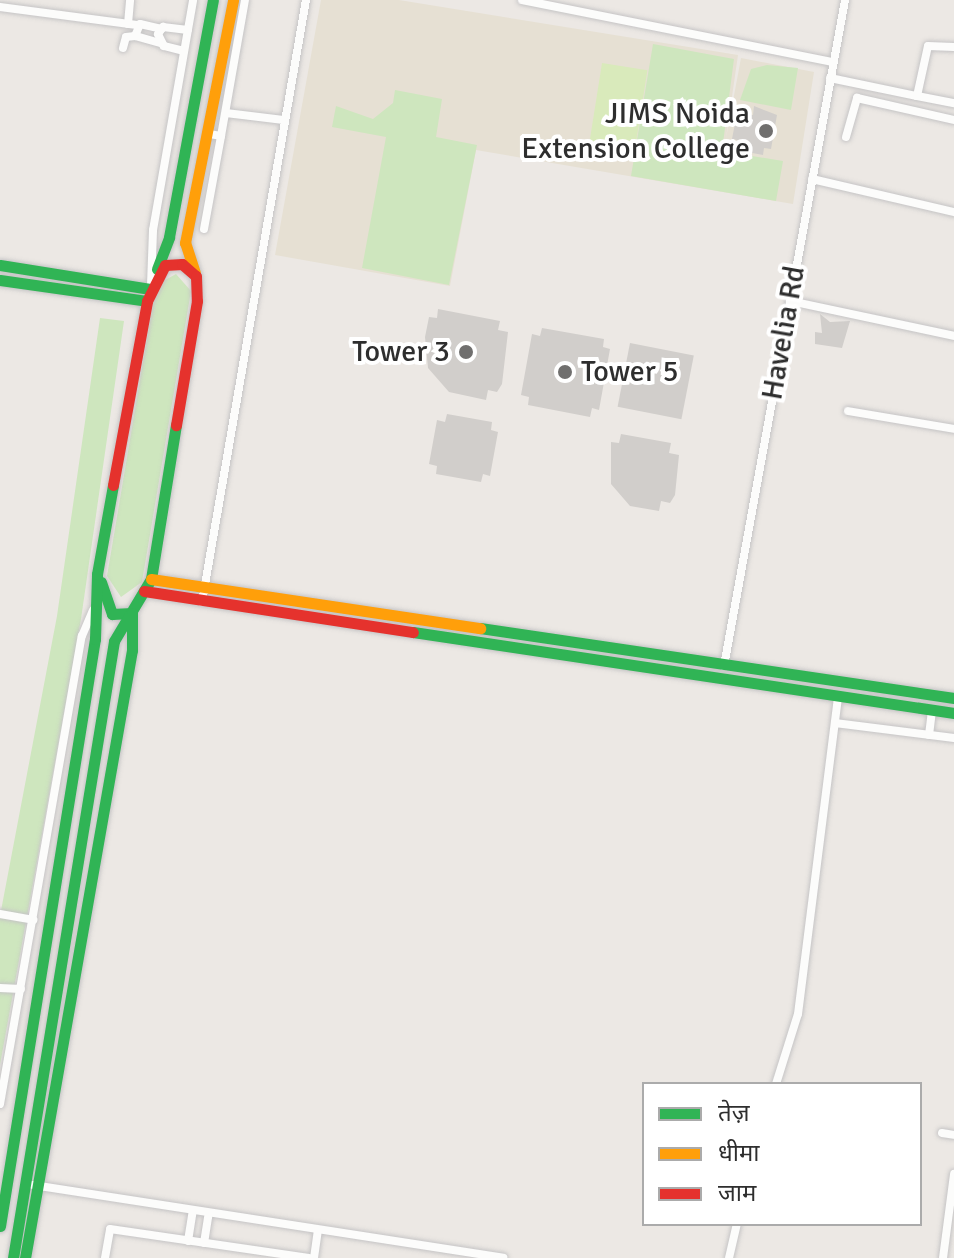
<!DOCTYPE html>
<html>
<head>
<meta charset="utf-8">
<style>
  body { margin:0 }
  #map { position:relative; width:954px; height:1258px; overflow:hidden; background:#ece8e4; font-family:Signika,"Noto Sans Devanagari",sans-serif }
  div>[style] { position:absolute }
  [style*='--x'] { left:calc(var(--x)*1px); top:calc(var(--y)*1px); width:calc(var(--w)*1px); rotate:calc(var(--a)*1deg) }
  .education>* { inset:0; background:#e6e0d3 }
  .green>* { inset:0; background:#cee6be }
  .pitch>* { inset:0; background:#d9eabb; transform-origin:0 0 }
  .building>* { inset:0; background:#d1cecb; transform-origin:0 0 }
  .roads { filter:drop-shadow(0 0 2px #c5c4c5) drop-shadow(0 0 2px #c5c4c5) }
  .street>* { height:8px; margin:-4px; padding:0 4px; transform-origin:4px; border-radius:4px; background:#fcfcfb }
  .fast>* { height:11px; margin:-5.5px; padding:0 5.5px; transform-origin:5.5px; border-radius:5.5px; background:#30b455 }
  .slow>* { height:11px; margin:-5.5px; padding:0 5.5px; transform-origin:5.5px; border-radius:5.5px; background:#ff9f0a }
  .jam>* { height:11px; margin:-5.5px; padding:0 5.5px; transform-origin:5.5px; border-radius:5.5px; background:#e5322d }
  .dots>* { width:22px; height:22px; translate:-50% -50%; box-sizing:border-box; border:4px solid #fff; border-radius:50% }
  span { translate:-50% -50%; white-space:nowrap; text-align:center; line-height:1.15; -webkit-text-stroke:8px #fff; paint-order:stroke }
  .poi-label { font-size:30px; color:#2e2e2e }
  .right { translate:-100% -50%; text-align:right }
  .left { translate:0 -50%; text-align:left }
  .street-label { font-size:30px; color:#2e2e2e }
  .legend { position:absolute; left:642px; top:1082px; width:280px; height:144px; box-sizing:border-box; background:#fff; border:2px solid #ababab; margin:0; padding:10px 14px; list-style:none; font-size:24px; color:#2e2e2e }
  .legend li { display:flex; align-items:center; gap:16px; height:40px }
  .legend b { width:40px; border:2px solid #ababab }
</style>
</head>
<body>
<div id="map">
  <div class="education">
    <div style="clip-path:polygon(321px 0,399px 0,738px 55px,726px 138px,741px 58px,814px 72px,793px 204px,476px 150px,450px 286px,275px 255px)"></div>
  </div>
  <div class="green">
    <div style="clip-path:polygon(653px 44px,734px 59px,722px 151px,783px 161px,776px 201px,631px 176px)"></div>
    <div style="clip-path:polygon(767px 65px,798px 68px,791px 110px,740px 100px,751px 69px)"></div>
    <div style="clip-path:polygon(395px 90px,442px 99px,436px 137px,477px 145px,449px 285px,362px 268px,386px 137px,332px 127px,336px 106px,373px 119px,393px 103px)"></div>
    <div style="clip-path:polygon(176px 274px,191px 291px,142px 582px,121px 597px,107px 576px,156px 285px)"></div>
    <div style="clip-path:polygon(100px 318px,124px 321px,81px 619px,0 1065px,0 916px,57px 616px)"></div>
  </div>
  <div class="pitch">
    <div style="left:602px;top:63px;width:46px;height:85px;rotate:9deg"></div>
  </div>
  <div class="building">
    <div style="clip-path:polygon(754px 106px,777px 115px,771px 149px,764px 148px,763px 155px,747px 152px,748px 142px,732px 139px,737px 113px,753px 115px)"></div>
    <div style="clip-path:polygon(438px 309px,500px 321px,498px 330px,508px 332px,502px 384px,497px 392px,488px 390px,486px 400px,449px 392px,428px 368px,425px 337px,429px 317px,437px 318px)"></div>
    <div style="clip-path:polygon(820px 314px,830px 322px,850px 321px,842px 348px,815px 344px,815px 332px,822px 333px)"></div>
    <div style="clip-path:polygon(542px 328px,604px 339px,603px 347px,610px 349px,599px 410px,592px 408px,590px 417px,528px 405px,529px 397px,521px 395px,532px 334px,540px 336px)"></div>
    <div style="left:630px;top:343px;width:65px;height:65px;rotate:11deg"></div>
    <div style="clip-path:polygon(447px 414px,492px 422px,491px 430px,498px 432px,490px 476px,483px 474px,481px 482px,436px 474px,437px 466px,429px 464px,437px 420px,445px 422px)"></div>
    <div style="clip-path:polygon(621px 434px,671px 443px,669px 453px,679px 455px,675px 495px,670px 503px,661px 501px,659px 511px,630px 506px,611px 484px,611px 442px,619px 443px)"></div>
  </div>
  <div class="roads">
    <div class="street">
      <div style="--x:522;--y:0;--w:317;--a:11.3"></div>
      <div style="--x:0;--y:7;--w:138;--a:7.5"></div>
      <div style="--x:128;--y:24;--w:24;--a:-85"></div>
      <div style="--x:160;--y:43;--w:26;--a:-164"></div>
      <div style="--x:135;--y:36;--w:13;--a:-67"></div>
      <div style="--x:140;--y:24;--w:22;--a:13"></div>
      <div style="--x:123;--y:48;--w:11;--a:-75"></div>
      <div style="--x:126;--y:37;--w:9;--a:-6"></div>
      <div style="--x:184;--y:51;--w:21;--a:-166"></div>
      <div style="--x:164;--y:46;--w:13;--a:-117"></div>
      <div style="--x:158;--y:34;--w:9;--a:-54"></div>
      <div style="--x:163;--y:27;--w:25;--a:7"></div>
      <div style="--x:830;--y:78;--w:89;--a:11.7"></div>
      <div style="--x:917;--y:96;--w:51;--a:-77.6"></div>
      <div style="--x:928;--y:46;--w:26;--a:2"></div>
      <div style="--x:917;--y:96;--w:38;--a:11"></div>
      <div style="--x:226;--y:113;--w:58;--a:6.9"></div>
      <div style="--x:209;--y:134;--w:12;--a:9"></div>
      <div style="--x:221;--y:136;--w:138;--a:-80"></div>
      <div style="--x:846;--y:137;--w:41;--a:-74.2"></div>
      <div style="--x:857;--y:98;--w:99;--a:12.8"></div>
      <div style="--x:812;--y:179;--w:146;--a:13.1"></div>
      <div style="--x:204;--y:229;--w:95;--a:-79.6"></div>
      <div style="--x:151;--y:285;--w:55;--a:-87.9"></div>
      <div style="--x:153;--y:230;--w:233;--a:-80.1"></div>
      <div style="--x:790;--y:301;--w:168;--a:12"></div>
      <div style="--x:848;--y:411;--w:108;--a:9.6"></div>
      <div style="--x:202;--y:602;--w:611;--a:-80.2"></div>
      <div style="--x:724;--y:666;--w:677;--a:-79.7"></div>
      <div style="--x:835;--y:723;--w:120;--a:7.2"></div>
      <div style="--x:929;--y:735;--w:25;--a:-83"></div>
      <div style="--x:0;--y:914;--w:34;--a:10"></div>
      <div style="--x:0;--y:988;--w:21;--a:3"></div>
      <div style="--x:776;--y:1084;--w:73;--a:-72.6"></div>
      <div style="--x:798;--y:1014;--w:321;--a:-82.8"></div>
      <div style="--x:0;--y:1104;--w:475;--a:-80.1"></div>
      <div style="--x:82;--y:636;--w:28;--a:-67"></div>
      <div style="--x:942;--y:1133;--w:12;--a:9"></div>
      <div style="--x:33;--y:1185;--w:476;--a:8.8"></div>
      <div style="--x:188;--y:1241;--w:31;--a:-81"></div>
      <div style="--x:204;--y:1243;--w:30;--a:-81"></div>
      <div style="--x:105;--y:1258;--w:29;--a:-80"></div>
      <div style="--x:110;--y:1229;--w:201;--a:8.3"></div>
      <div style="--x:314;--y:1258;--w:27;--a:-82"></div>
      <div style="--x:729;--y:1258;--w:35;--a:-77"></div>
      <div style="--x:943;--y:1258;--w:85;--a:-82.5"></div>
    </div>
    <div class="fast">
      <div style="--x:0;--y:265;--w:152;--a:9.1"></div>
      <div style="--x:157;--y:269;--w:34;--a:-69"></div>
      <div style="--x:169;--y:237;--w:241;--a:-79.5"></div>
      <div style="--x:0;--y:280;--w:148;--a:8.1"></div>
      <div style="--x:101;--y:582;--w:34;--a:71"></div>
      <div style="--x:112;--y:614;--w:20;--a:-3"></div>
      <div style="--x:480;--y:628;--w:479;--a:8.4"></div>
      <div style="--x:413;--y:632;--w:547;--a:8.52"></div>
      <div style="--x:0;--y:1226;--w:595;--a:-80.81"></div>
      <div style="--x:95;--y:639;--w:65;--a:-88.2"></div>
      <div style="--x:97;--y:574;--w:90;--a:-79.8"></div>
      <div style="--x:13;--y:1258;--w:625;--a:-80.7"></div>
      <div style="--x:114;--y:641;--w:72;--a:-59.2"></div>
      <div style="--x:151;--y:579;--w:156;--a:-80.8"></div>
      <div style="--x:25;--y:1258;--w:617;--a:-80.02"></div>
      <div style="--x:132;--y:650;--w:37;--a:-90"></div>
    </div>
    <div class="slow">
      <div style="--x:195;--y:273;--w:32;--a:-108"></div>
      <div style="--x:185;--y:243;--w:248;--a:-78.8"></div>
      <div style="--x:151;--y:579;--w:333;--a:8.5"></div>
    </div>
    <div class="jam">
      <div style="--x:113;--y:485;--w:187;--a:-79.5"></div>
      <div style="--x:147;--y:301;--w:40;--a:-63.4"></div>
      <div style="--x:165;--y:265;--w:17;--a:-3"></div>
      <div style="--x:182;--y:264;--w:18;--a:41"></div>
      <div style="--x:196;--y:276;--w:25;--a:88"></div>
      <div style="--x:197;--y:301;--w:126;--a:99.6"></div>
      <div style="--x:144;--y:591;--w:272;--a:8.7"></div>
    </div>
  </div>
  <div class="dots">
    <div style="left:766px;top:131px;background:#706f6e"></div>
    <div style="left:466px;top:352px;background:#706f6e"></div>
    <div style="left:565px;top:372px;background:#706f6e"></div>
  </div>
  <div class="poi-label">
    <span class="right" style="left:750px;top:131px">JIMS Noida<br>Extension College</span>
    <span class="right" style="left:450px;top:352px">Tower 3</span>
    <span class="left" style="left:581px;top:372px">Tower 5</span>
  </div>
  <div class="street-label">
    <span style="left:784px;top:333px;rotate:-80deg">Havelia Rd</span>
  </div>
  <ul class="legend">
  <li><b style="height:10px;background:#30b455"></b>तेज़</li>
  <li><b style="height:10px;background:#ff9f0a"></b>धीमा</li>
  <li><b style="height:10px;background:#e5322d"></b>जाम</li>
  </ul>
</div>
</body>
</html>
